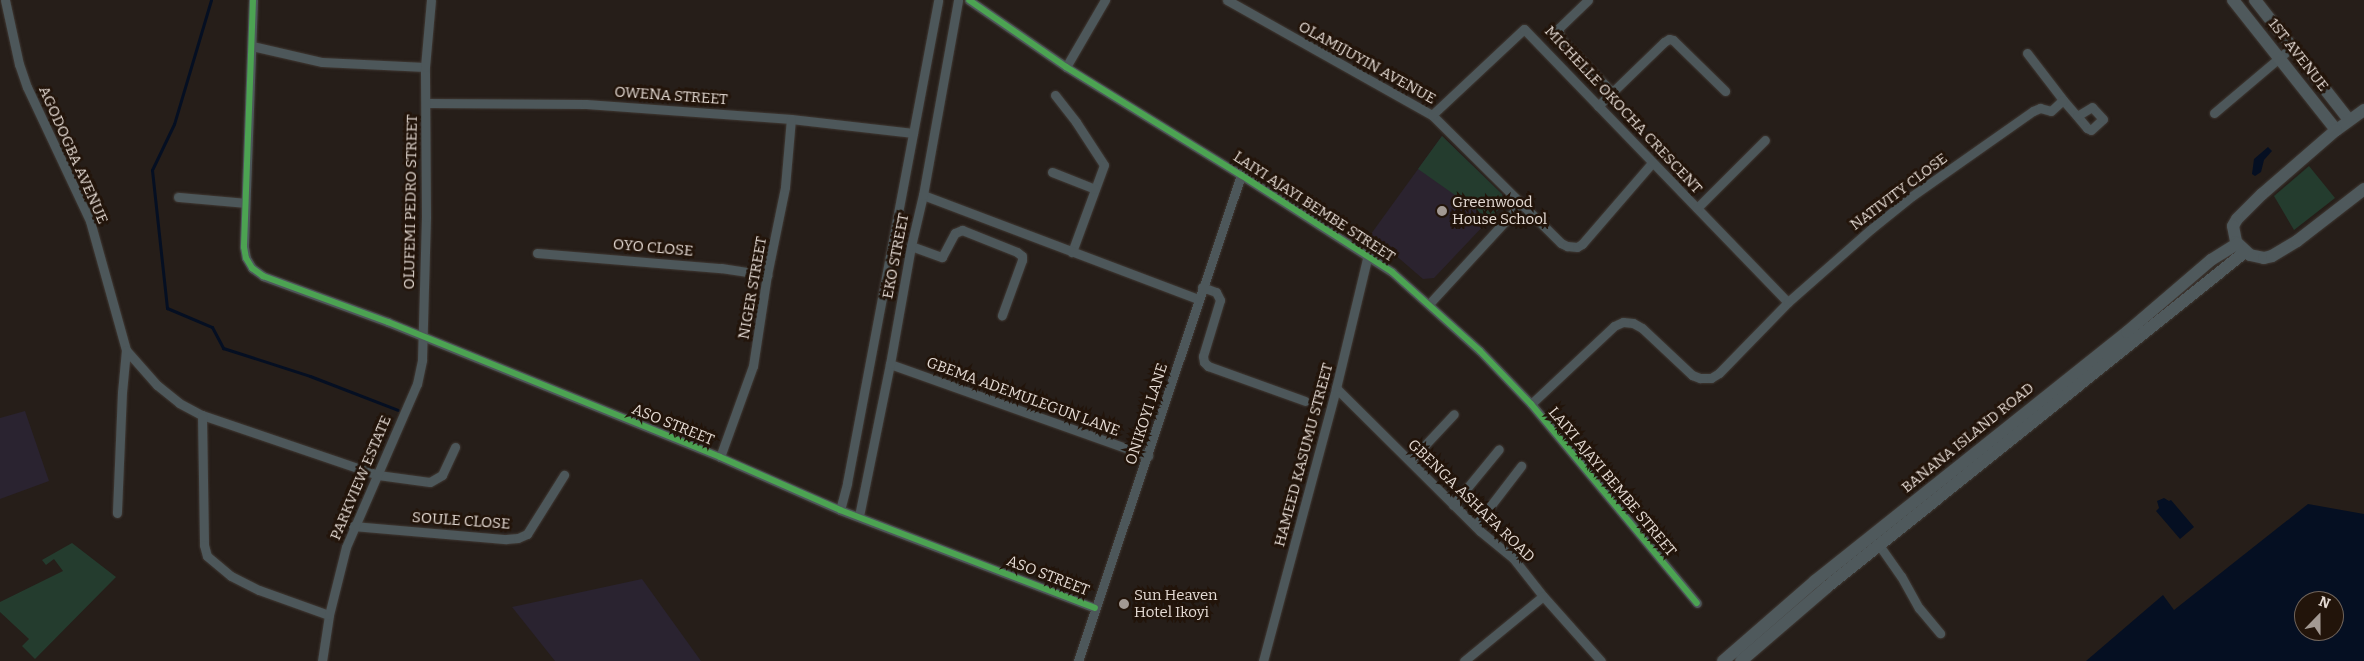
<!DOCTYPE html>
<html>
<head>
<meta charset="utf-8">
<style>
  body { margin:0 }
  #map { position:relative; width:2364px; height:661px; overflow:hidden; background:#261e19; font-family:Bitter,serif }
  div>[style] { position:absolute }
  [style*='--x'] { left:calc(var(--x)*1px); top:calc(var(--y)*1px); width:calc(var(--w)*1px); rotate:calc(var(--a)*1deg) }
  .commercial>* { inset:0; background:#2a2330 }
  .education>* { inset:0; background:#2b232f }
  .green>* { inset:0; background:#243c2e }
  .water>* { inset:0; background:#050f22 }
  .stream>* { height:3px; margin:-1.5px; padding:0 1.5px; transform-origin:1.5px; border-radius:1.5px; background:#050f22 }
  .roads { filter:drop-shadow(0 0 1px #403934) drop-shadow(0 0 1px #403934) }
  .street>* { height:9px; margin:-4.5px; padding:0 4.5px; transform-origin:4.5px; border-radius:4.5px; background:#4d575a }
  .secondary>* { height:12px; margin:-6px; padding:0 6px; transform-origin:6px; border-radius:6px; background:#4f595c }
  .cycleway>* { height:6px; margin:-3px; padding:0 3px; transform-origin:3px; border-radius:3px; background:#4ca352 }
  .dots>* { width:14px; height:14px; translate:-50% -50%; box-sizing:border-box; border:2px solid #22140a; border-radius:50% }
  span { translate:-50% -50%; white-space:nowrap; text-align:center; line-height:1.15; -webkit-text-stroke:5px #22140a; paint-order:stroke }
  .street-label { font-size:15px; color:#e5dbd4 }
  .poi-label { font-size:15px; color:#e5dbd4 }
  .left { translate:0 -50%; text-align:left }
  .north { position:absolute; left:2294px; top:591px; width:50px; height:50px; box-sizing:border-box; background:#22140a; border:1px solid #70645b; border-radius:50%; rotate:22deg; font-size:14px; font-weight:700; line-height:20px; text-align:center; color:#e5dbd4 }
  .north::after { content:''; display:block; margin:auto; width:18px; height:22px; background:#a29993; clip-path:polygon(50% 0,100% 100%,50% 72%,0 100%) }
</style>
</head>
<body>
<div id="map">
  <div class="commercial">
    <div style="clip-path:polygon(25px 411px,49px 481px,0 499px,0 418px)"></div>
    <div style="clip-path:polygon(642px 579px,701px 661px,555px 661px,512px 607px)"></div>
  </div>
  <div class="education">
    <div style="clip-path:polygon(1442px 136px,1502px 194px,1504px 204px,1434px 278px,1423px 279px,1371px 234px)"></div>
  </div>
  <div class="green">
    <div style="clip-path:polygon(1442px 136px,1502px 194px,1504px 204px,1489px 219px,1418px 169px)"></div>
    <div style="clip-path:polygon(2309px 166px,2335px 198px,2294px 230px,2274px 196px)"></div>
    <div style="clip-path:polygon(72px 543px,116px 577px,35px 659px,22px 646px,29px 639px,0 612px,0 602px,63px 571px,54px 559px,46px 565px,42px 560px)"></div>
  </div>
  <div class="water">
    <div style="clip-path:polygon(2268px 147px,2272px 151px,2264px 160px,2261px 172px,2255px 176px,2252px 174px,2254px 159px)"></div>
    <div style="clip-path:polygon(2164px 498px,2169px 501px,2171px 500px,2194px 527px,2180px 539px,2156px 511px,2159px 508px,2157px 501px)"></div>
    <div style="clip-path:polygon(evenodd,2308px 504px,2364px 514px,2364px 661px,2086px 661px,2163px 595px,2174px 610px,2308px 504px,2304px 601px,2334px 601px,2334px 631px,2304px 631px,2304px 601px)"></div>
  </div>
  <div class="stream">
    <div style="--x:211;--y:0;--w:129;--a:106.6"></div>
    <div style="--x:174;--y:124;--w:51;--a:115.6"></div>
    <div style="--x:152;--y:170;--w:139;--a:83.8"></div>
    <div style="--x:167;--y:308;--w:49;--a:22.9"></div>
    <div style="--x:212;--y:327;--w:24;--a:62"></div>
    <div style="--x:223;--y:348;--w:91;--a:17.8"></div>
    <div style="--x:310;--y:376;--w:94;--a:21.1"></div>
  </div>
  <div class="roads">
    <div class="street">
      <div style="--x:5;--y:0;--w:66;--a:77.7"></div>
      <div style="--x:19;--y:64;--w:24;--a:71"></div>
      <div style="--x:27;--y:87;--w:148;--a:64.8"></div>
      <div style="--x:90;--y:221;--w:134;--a:74.4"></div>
      <div style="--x:126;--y:350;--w:42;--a:95.4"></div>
      <div style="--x:122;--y:392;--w:121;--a:92.4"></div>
      <div style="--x:253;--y:0;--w:247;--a:92.1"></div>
      <div style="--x:244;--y:247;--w:11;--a:80"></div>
      <div style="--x:246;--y:258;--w:12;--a:59"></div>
      <div style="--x:252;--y:268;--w:14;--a:36"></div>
      <div style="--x:263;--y:276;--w:133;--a:20.2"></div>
      <div style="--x:388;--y:322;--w:358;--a:22.1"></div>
      <div style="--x:720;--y:457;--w:131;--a:23.8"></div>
      <div style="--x:840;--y:510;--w:273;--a:21"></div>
      <div style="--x:969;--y:0;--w:118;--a:34.6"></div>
      <div style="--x:1066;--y:67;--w:206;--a:31.7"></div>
      <div style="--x:1241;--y:175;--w:179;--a:32.7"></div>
      <div style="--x:1392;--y:272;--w:118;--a:41.9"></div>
      <div style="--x:1480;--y:351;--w:74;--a:46.1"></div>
      <div style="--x:1531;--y:404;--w:259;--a:50.2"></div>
      <div style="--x:1227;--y:0;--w:235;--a:29.3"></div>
      <div style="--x:1432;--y:115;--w:182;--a:44.8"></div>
      <div style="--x:1561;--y:243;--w:7;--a:27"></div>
      <div style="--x:1567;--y:246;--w:10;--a:6"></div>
      <div style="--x:1577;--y:247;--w:6;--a:-31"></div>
      <div style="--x:1582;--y:244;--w:107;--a:-49.2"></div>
      <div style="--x:1588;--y:0;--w:40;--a:136"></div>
      <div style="--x:1559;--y:28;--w:5;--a:90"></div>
      <div style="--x:1559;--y:33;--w:6;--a:72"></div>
      <div style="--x:1561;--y:39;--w:74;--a:46.1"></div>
      <div style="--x:252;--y:46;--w:72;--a:12.9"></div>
      <div style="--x:322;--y:62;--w:103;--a:2.8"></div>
      <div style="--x:2027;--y:53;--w:59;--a:52.5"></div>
      <div style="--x:2063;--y:100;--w:21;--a:49"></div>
      <div style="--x:2077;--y:116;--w:16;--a:50"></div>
      <div style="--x:2087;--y:128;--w:4;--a:27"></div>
      <div style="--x:2091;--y:130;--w:16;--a:-43"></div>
      <div style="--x:2103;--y:119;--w:16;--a:-133"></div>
      <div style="--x:2092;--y:107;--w:17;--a:149"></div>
      <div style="--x:1066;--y:67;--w:78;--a:-59.8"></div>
      <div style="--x:1055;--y:95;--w:34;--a:52"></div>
      <div style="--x:1076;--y:122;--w:51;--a:56.9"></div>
      <div style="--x:1104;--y:165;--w:93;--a:110.2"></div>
      <div style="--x:427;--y:103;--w:159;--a:0.4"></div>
      <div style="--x:586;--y:104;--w:206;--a:4.2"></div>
      <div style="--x:791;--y:119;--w:123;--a:6.5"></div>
      <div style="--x:1598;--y:106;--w:92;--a:-44.1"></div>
      <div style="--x:1664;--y:42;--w:6;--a:-31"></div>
      <div style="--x:1669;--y:39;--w:4;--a:14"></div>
      <div style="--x:1673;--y:40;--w:73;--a:44.4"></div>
      <div style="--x:2214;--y:113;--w:102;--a:-40.2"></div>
      <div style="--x:1432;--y:115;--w:126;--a:-43.1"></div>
      <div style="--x:1524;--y:29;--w:380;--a:46"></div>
      <div style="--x:1052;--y:172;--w:46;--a:21.6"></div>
      <div style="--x:923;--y:195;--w:294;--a:20.7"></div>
      <div style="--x:178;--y:197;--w:67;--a:5.1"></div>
      <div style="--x:1697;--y:208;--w:96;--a:-45"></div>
      <div style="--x:911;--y:246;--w:33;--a:20"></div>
      <div style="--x:942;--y:257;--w:27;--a:-62"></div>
      <div style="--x:955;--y:233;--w:8;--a:-23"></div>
      <div style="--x:962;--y:230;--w:59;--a:21.8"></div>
      <div style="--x:1017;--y:252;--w:6;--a:39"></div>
      <div style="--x:1022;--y:256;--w:4;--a:90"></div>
      <div style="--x:1022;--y:260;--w:59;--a:110"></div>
      <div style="--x:537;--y:253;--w:185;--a:4.7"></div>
      <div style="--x:721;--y:268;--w:47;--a:8.7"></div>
      <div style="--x:1202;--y:287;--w:15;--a:20"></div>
      <div style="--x:1216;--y:292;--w:9;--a:63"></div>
      <div style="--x:1220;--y:300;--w:59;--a:106.9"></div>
      <div style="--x:1203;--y:356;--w:6;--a:81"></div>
      <div style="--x:1204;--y:362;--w:6;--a:45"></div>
      <div style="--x:1208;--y:366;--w:103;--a:19.8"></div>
      <div style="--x:1429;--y:304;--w:137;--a:-47.4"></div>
      <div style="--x:126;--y:350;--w:47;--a:48.5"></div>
      <div style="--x:157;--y:385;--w:28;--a:39"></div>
      <div style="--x:179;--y:403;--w:26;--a:28"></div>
      <div style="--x:202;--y:415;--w:186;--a:18.8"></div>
      <div style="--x:378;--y:475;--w:52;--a:7.7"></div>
      <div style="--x:430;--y:482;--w:14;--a:-30"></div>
      <div style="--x:442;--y:475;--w:31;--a:-65"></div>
      <div style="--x:890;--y:364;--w:274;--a:19.6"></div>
      <div style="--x:1336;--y:388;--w:203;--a:44.8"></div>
      <div style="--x:1480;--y:531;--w:43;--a:39.3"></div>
      <div style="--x:1513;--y:558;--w:48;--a:51.7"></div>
      <div style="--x:1543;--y:596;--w:87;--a:48.3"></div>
      <div style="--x:1531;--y:404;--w:114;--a:-43.2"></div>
      <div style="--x:1614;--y:326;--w:10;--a:-24"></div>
      <div style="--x:1623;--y:322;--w:10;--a:6"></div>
      <div style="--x:1633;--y:323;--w:10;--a:29"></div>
      <div style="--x:1642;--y:328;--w:69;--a:43.2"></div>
      <div style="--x:1692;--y:375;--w:9;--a:21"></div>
      <div style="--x:1700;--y:378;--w:11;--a:0"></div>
      <div style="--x:1711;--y:378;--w:9;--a:-32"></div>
      <div style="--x:1719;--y:373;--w:99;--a:-45.8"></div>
      <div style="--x:1788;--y:302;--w:111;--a:-41.3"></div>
      <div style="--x:1871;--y:229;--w:53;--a:-38.8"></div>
      <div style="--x:1912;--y:196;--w:148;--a:-35.1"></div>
      <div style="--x:2033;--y:111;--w:8;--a:-23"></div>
      <div style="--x:2040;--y:108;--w:11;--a:15"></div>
      <div style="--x:2051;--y:111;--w:16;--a:-43"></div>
      <div style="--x:202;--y:415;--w:130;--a:89.1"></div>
      <div style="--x:204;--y:545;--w:11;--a:75"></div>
      <div style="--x:207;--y:556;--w:31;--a:40"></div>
      <div style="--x:231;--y:576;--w:31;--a:27"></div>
      <div style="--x:259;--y:590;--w:74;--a:19.7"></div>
      <div style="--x:720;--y:457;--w:97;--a:-70.1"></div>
      <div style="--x:753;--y:366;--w:92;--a:-81.3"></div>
      <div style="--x:767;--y:275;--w:90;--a:-78.4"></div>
      <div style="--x:785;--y:187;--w:68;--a:-85"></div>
      <div style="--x:1410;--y:461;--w:64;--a:-46.9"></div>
      <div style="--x:1453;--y:505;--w:72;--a:-50.6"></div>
      <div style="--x:840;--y:510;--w:28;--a:-75"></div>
      <div style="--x:847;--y:483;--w:491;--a:-79.3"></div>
      <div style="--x:859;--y:516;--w:155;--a:-78.5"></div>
      <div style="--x:890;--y:364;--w:120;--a:-79.9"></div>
      <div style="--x:911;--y:246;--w:52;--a:-76.8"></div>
      <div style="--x:923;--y:195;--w:198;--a:-79.8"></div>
      <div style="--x:353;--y:526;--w:154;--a:4.9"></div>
      <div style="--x:506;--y:539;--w:12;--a:-5"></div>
      <div style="--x:518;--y:538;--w:10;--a:-24"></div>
      <div style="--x:527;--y:534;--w:70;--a:-57.9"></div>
      <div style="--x:1475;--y:526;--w:76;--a:-52.5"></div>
      <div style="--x:1879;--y:545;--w:38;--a:55"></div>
      <div style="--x:1901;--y:576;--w:37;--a:61"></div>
      <div style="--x:1919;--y:608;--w:33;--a:50"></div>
      <div style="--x:322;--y:661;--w:47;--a:-81.3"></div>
      <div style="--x:329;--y:615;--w:70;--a:-76"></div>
      <div style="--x:346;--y:547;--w:178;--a:-66.5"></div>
      <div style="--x:417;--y:384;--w:25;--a:-78"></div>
      <div style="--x:422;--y:360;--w:143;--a:-88.4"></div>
      <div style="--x:426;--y:217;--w:150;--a:-90.4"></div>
      <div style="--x:425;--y:67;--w:67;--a:-84.9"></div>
      <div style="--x:1078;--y:661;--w:513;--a:-71.46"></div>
      <div style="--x:1263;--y:661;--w:283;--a:-75"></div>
      <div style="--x:1336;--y:388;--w:137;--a:-76.5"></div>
      <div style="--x:1464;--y:661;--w:102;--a:-39.4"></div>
    </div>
    <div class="secondary">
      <div style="--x:2233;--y:0;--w:166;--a:51.6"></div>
      <div style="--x:2255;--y:0;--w:152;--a:51.9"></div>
      <div style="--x:2364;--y:110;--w:34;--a:144"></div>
      <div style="--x:2336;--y:130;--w:98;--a:139.1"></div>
      <div style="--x:2262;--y:194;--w:35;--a:135"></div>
      <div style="--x:2237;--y:219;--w:8;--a:120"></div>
      <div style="--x:2233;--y:226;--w:16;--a:79"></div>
      <div style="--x:2236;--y:242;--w:19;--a:43"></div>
      <div style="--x:2250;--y:255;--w:14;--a:12"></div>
      <div style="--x:2264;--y:258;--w:8;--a:-14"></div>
      <div style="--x:2272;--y:256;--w:29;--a:-31"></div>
      <div style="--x:2297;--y:241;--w:85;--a:-37.8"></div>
      <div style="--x:1723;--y:661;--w:122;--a:-41"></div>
      <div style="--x:1815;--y:581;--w:399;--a:-38.6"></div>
      <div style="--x:2127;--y:332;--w:111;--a:-40.6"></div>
      <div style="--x:2211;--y:260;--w:31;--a:-32"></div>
      <div style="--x:1741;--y:661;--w:113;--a:-40.7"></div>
      <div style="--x:1827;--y:587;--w:536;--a:-38.71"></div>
    </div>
  </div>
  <div class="cycleway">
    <div style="--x:253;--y:0;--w:247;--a:92.1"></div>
    <div style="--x:244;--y:247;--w:11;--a:80"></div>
    <div style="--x:246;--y:258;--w:12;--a:59"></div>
    <div style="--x:252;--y:268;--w:14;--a:36"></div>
    <div style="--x:263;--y:276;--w:133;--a:20.2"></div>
    <div style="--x:388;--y:322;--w:358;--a:22.1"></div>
    <div style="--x:720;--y:457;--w:131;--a:23.8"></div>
    <div style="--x:840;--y:510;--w:273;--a:21"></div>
    <div style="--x:969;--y:0;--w:118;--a:34.6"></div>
    <div style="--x:1066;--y:67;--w:206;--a:31.7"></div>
    <div style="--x:1241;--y:175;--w:179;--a:32.7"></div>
    <div style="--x:1392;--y:272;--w:118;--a:41.9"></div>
    <div style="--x:1480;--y:351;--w:74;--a:46.1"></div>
    <div style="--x:1531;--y:404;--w:259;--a:50.2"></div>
  </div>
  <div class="dots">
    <div style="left:1442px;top:211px;background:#a29993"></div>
    <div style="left:1124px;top:604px;background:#a29993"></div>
  </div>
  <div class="street-label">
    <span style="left:2298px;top:55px;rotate:52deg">1ST AVENUE</span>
    <span style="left:1367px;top:63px;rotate:29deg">OLAMIJUYIN AVENUE</span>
    <span style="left:671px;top:96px;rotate:4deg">OWENA STREET</span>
    <span style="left:1623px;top:110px;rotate:47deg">MICHELLE OKOCHA CRESCENT</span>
    <span style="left:73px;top:155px;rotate:66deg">AGODOGBA AVENUE</span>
    <span style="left:1899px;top:192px;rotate:-37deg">NATIVITY CLOSE</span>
    <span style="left:411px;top:202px;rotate:-89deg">OLUFEMI PEDRO STREET</span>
    <span style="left:1314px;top:207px;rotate:33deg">LAIYI AJAYI BEMBE STREET</span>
    <span style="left:653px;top:248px;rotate:5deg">OYO CLOSE</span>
    <span style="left:896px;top:256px;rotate:-79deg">EKO STREET</span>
    <span style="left:753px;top:288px;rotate:-80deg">NIGER STREET</span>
    <span style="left:1023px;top:397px;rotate:20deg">GBEMA ADEMULEGUN LANE</span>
    <span style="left:1147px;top:414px;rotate:-72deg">ONIKOYI LANE</span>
    <span style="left:673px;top:425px;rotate:22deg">ASO STREET</span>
    <span style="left:1968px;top:438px;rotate:-39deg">BANANA ISLAND ROAD</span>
    <span style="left:1304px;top:455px;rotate:-75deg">HAMEED KASUMU STREET</span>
    <span style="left:361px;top:478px;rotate:-67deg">PARKVIEW ESTATE</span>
    <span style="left:1612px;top:482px;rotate:50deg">LAIYI AJAYI BEMBE STREET</span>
    <span style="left:1471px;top:501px;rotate:44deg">GBENGA ASHAFA ROAD</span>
    <span style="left:461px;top:521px;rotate:4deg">SOULE CLOSE</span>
    <span style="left:1048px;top:576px;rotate:21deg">ASO STREET</span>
  </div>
  <div class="poi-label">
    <span class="left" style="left:1452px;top:211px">Greenwood<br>House School</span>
    <span class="left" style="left:1134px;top:604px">Sun Heaven<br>Hotel Ikoyi</span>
  </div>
  <div class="north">N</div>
</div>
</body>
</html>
